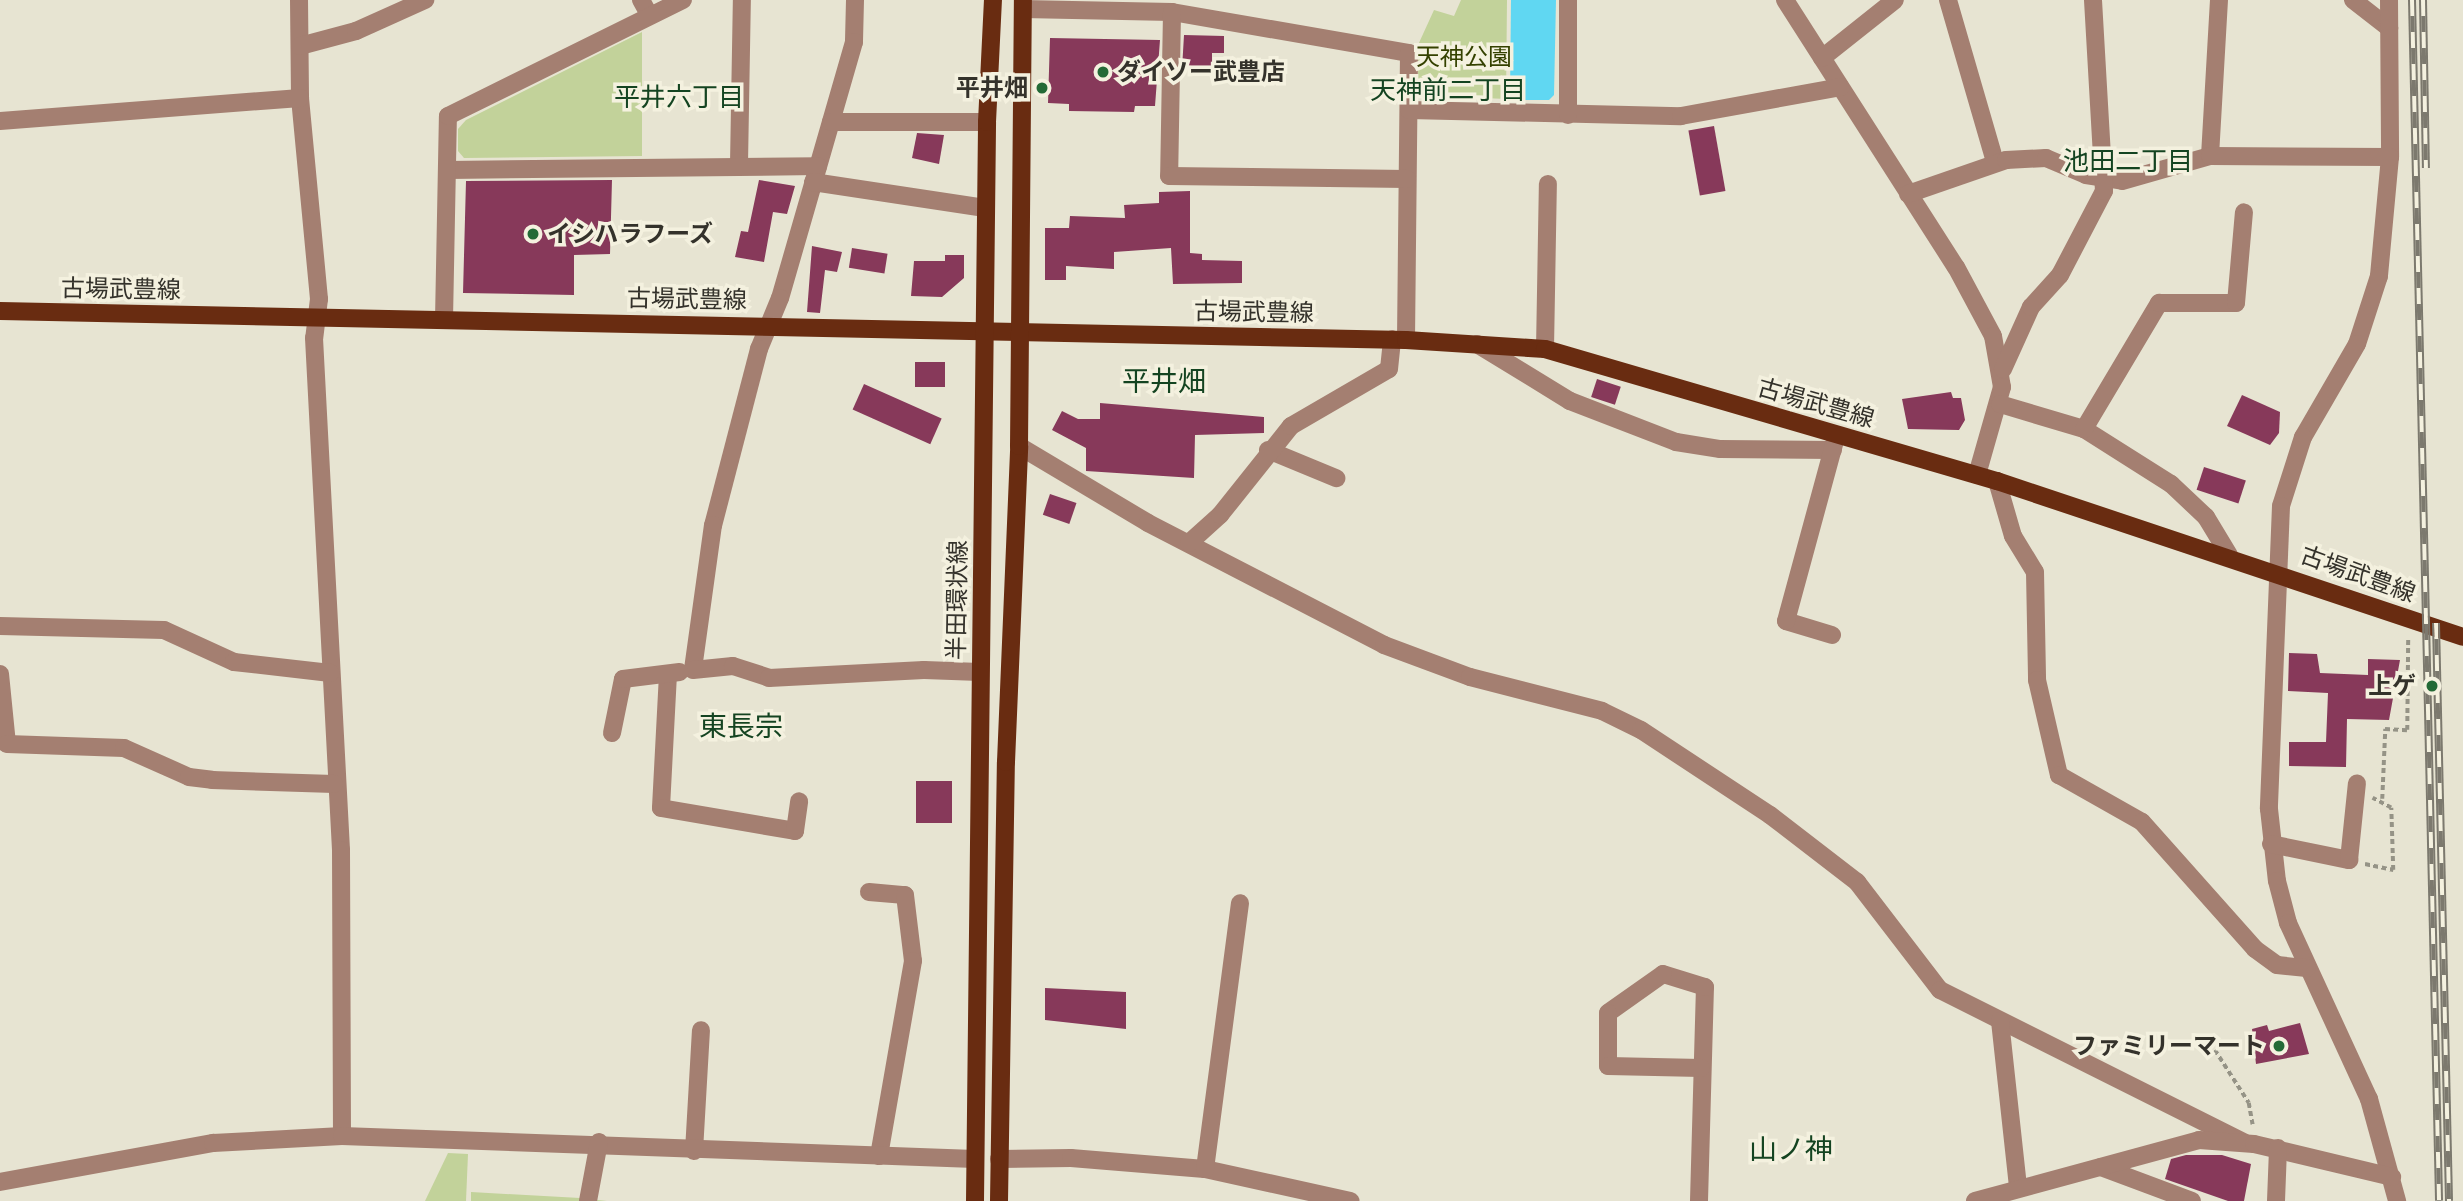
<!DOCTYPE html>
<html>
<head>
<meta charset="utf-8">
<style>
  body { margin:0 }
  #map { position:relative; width:2463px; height:1201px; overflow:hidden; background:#e7e4d2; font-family:"DM Sans","Noto Sans JP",sans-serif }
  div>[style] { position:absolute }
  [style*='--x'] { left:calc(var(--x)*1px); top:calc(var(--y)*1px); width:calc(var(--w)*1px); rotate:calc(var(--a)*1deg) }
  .green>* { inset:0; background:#c2d29a }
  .water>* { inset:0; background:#60d7f2 }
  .building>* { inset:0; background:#87395a; transform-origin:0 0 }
  .path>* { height:3.5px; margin-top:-1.75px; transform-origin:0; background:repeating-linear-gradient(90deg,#959386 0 5px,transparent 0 8.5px) }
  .minor>* { height:18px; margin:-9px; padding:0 9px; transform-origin:9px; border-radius:9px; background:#a47f71 }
  .major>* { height:18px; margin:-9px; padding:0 9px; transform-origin:9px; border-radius:9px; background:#692c11 }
  .rail>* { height:8px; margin-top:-4px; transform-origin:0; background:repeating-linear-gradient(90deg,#f4f1df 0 16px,#7c796e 0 32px); box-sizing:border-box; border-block:2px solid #7c796e }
  .dots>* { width:19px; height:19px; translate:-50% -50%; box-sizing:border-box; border:4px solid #f4f1df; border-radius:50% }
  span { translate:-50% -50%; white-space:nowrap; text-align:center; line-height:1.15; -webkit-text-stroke:7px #f4f1df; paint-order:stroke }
  .park-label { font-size:24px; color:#344100 }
  .poi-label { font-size:24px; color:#34322b; font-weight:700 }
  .left { translate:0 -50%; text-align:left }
  .right { translate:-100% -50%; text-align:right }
  .street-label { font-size:24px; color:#34322b }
  .neighbourhood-label { font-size:26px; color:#144421 }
  .quarter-label { font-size:28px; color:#144421 }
</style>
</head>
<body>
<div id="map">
  <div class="green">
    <div style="clip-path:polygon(1461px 0,1507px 0,1506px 99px,1418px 95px,1418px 45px,1434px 10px,1454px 16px)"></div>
    <div style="clip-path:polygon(642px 32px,642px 156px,464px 158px,458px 151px,458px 129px,466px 120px)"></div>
    <div style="clip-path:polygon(448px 1153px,468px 1154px,466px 1201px,425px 1201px)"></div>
    <div style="clip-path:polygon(471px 1192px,580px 1198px,607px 1201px,471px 1201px)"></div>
  </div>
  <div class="water">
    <div style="clip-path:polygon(1511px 0,1556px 0,1554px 95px,1549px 100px,1510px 100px)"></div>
  </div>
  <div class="building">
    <div style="clip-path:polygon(1184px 35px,1224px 36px,1224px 53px,1212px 53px,1212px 69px,1182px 69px)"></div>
    <div style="clip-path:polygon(1050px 38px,1160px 40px,1155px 106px,1135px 106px,1134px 112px,1069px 111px,1069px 104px,1048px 103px)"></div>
    <div style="left:1714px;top:126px;width:66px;height:26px;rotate:80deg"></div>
    <div style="clip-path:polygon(917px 133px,944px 135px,939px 164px,912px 158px)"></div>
    <div style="clip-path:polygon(612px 180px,610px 254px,574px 255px,574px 295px,463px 293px,466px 181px)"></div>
    <div style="clip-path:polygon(759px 180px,795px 186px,787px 214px,773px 212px,764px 262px,735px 257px,741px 231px,748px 232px)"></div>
    <div style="clip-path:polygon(1190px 191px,1190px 253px,1202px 254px,1202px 260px,1242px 261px,1242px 283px,1173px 284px,1171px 248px,1114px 252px,1114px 269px,1066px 266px,1066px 280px,1045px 280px,1045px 228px,1069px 228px,1070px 216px,1125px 218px,1124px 205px,1159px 203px,1159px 192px)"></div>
    <div style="clip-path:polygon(812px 246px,842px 252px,837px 272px,825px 270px,820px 313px,807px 312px)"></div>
    <div style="left:852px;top:248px;width:36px;height:20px;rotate:9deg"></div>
    <div style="clip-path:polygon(945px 255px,964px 255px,964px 278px,942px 297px,911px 296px,914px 261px,945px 261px)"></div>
    <div style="left:915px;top:362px;width:30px;height:25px"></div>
    <div style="left:1597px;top:379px;width:25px;height:19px;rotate:18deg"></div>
    <div style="left:864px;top:384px;width:85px;height:28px;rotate:24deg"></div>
    <div style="clip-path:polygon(1951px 392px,1953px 398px,1961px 398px,1965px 420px,1959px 430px,1908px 429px,1902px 399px)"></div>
    <div style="clip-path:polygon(2242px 395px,2280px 412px,2279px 433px,2270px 445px,2227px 426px)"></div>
    <div style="clip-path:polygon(1100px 403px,1264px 417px,1264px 433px,1195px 435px,1194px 478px,1086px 471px,1086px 448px,1052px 430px,1062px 411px,1078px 419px,1100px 419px)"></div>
    <div style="left:2204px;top:467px;width:44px;height:24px;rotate:18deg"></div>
    <div style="left:1050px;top:494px;width:28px;height:22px;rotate:19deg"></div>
    <div style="clip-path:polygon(2289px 653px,2317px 654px,2320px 673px,2368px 675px,2368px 659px,2400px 660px,2389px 720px,2347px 719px,2346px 767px,2289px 766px,2289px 742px,2326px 742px,2328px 693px,2288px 691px)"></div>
    <div style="left:916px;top:781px;width:36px;height:42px"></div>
    <div style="clip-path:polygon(1045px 988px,1126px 992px,1126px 1029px,1045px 1020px)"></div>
    <div style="clip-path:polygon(2300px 1023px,2309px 1054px,2256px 1064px,2252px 1029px,2267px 1025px,2269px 1031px)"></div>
    <div style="clip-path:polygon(2186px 1155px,2222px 1155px,2251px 1164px,2244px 1201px,2228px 1201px,2165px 1179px,2171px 1159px)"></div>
  </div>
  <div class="path">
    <div style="--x:2382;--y:799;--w:70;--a:-87.5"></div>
    <div style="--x:2385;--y:729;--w:22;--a:3"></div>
    <div style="--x:2407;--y:730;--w:92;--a:-89.4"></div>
    <div style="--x:2365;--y:864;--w:29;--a:12"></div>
    <div style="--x:2393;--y:870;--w:62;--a:-91.8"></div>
    <div style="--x:2391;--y:808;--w:21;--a:-152"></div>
    <div style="--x:2215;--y:1050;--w:63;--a:57.3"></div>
    <div style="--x:2249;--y:1103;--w:22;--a:80"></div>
  </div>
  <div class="minor">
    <div style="--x:299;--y:0;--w:98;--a:89.4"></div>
    <div style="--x:300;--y:98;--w:202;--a:84.6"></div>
    <div style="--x:319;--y:299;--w:39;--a:97"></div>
    <div style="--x:314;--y:338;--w:513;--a:86.98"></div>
    <div style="--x:341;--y:850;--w:286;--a:89.8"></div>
    <div style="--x:641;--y:0;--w:18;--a:61"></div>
    <div style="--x:855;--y:0;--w:42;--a:91.4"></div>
    <div style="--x:854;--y:42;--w:266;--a:106.1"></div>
    <div style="--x:780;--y:298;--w:55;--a:112.4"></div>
    <div style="--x:759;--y:349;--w:182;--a:104.6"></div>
    <div style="--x:713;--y:525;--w:146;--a:97.9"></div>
    <div style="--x:693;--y:670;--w:40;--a:-5.7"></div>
    <div style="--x:733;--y:666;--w:38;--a:18"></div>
    <div style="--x:769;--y:678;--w:155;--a:-3"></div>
    <div style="--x:924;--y:670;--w:56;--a:2"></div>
    <div style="--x:1785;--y:0;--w:317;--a:57.4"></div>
    <div style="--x:1956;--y:267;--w:78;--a:61.8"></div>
    <div style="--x:1993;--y:336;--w:52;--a:80"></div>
    <div style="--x:2002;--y:387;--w:91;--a:105.9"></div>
    <div style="--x:1948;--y:0;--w:169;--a:73.8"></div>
    <div style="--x:2353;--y:0;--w:46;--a:37.9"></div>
    <div style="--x:2389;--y:0;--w:157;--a:89.6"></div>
    <div style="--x:2390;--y:157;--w:120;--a:95.3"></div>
    <div style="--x:2379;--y:276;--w:71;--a:107.9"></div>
    <div style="--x:2357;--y:344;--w:108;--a:120.1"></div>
    <div style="--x:2303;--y:437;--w:72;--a:107.7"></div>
    <div style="--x:2281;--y:506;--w:303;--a:92.3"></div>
    <div style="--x:2269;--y:809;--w:72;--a:83.7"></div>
    <div style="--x:2277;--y:881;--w:43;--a:75.3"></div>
    <div style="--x:2288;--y:923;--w:194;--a:65.3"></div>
    <div style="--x:2369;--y:1099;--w:106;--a:74.6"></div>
    <div style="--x:1023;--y:9;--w:149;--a:1.2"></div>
    <div style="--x:1172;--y:12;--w:241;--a:9.8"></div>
    <div style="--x:1409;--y:53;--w:287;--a:90.6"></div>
    <div style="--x:1172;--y:12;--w:164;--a:91"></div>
    <div style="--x:1169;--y:176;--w:238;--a:0.7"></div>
    <div style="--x:300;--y:46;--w:58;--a:-15"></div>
    <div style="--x:356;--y:31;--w:76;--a:-24.2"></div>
    <div style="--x:1822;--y:58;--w:93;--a:-38.5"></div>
    <div style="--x:1409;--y:110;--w:272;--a:1.3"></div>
    <div style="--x:1681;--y:116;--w:162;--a:-10.3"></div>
    <div style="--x:1568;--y:115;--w:115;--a:-90"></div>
    <div style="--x:0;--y:121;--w:301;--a:-4.4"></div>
    <div style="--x:831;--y:122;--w:156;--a:0"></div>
    <div style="--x:2210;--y:156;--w:156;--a:-86.7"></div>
    <div style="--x:739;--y:164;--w:164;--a:-89"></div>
    <div style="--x:448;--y:170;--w:370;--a:-0.6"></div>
    <div style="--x:813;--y:182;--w:174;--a:8.6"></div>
    <div style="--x:1908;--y:194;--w:104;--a:-19.1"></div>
    <div style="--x:2006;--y:160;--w:40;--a:-2.9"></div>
    <div style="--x:2046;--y:158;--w:43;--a:23"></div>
    <div style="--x:2086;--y:175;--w:36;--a:9"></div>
    <div style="--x:2122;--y:181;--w:91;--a:-15.9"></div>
    <div style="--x:2210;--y:156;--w:180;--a:0.3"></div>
    <div style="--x:444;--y:320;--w:204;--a:-88.9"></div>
    <div style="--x:448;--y:116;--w:262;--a:-26.3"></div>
    <div style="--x:1477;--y:344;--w:109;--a:31.5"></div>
    <div style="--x:1570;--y:401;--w:114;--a:21.1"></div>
    <div style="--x:1676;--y:442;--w:45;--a:9"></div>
    <div style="--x:1720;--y:449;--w:113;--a:0.5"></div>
    <div style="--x:1545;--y:349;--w:165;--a:-89"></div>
    <div style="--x:2003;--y:369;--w:68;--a:-65.7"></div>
    <div style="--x:2031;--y:307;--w:43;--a:-47.8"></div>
    <div style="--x:2060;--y:275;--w:95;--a:-62.4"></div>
    <div style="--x:2104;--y:191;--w:191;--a:-93.3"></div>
    <div style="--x:2000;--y:404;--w:88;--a:16.6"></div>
    <div style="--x:2084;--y:429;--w:103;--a:32.3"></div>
    <div style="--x:2171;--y:484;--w:48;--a:43.3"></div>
    <div style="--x:2206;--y:517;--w:44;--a:58.8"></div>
    <div style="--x:2084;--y:429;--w:147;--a:-59.2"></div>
    <div style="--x:2159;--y:303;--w:77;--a:0"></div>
    <div style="--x:2236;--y:303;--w:91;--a:-85"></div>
    <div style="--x:1019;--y:446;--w:150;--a:30.8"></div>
    <div style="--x:1148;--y:523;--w:266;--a:27.3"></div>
    <div style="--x:1384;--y:645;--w:92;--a:20.4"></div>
    <div style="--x:1470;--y:677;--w:136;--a:14.4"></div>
    <div style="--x:1602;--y:711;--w:43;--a:26"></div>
    <div style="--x:1641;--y:730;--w:154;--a:33.4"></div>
    <div style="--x:1770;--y:815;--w:110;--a:37.6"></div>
    <div style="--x:1857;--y:882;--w:136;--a:52.5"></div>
    <div style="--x:1940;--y:990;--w:340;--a:26.6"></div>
    <div style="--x:1268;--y:450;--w:74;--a:22.4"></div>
    <div style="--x:1997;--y:481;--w:57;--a:73.8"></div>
    <div style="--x:2013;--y:536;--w:42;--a:58.6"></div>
    <div style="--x:2035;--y:572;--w:108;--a:88.9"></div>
    <div style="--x:2037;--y:680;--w:98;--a:77"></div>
    <div style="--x:2059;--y:775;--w:95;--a:29.5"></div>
    <div style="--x:2142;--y:822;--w:170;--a:48.3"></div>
    <div style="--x:2255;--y:949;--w:27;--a:36"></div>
    <div style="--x:2277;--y:965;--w:30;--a:6"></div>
    <div style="--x:1189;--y:543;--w:42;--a:-42.1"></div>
    <div style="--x:1220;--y:515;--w:114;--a:-51.4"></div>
    <div style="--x:1291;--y:426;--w:113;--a:-30.2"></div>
    <div style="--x:1389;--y:369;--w:30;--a:-84"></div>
    <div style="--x:0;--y:626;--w:164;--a:1.4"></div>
    <div style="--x:164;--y:630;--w:77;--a:24.6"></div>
    <div style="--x:234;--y:662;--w:97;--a:6.5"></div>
    <div style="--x:1832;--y:635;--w:48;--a:-163.1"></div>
    <div style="--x:1786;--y:621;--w:187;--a:-74.8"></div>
    <div style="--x:0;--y:674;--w:70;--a:84.3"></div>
    <div style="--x:7;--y:744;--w:117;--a:2"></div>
    <div style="--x:124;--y:748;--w:71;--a:24"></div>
    <div style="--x:189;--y:777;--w:23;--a:7"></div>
    <div style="--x:212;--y:780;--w:122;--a:1.9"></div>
    <div style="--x:668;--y:674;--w:134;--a:93"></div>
    <div style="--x:661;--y:808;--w:136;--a:9.7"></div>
    <div style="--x:795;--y:831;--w:30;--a:-82"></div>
    <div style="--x:612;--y:733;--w:55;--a:-78.5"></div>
    <div style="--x:623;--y:679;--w:57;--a:-7"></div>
    <div style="--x:2271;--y:844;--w:80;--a:11.6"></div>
    <div style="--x:2349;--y:860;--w:77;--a:-84.1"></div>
    <div style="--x:869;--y:892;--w:36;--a:5"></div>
    <div style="--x:905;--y:895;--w:66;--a:83.1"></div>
    <div style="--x:913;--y:961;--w:198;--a:99.9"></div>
    <div style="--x:2000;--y:1021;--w:168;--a:83.8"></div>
    <div style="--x:694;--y:1151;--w:121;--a:-86.7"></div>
    <div style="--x:999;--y:1159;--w:72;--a:-0.8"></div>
    <div style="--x:1071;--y:1158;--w:134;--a:4.7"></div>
    <div style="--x:1205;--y:1169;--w:149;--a:12.4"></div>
    <div style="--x:2101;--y:1167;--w:97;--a:20.5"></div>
    <div style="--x:1205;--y:1169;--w:268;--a:-82.5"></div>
    <div style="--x:0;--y:1182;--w:217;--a:-10.4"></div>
    <div style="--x:213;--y:1143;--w:129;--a:-3.1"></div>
    <div style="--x:342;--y:1136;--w:633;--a:2.08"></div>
    <div style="--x:588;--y:1201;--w:60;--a:-79.4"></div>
    <div style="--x:1699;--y:1201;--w:214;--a:-88.4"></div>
    <div style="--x:1705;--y:987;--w:44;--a:-162.8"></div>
    <div style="--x:1663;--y:974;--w:67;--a:144.7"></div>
    <div style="--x:1608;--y:1013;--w:53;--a:90"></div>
    <div style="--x:1608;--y:1066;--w:93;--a:1.2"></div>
    <div style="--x:1975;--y:1201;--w:232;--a:-15.2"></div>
    <div style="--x:2199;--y:1140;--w:55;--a:4.2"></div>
    <div style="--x:2254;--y:1144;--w:142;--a:13.4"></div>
    <div style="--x:2276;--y:1201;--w:53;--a:-87.8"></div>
  </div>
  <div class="major">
    <div style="--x:0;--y:311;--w:1406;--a:1.18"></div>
    <div style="--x:1406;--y:340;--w:139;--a:3.7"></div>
    <div style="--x:1545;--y:349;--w:471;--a:16.3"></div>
    <div style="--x:1997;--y:481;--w:491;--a:18.5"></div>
    <div style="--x:975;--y:1201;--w:1079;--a:-89.36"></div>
    <div style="--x:987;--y:122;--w:122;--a:-87.2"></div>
    <div style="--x:999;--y:1201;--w:439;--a:-89.1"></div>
    <div style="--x:1006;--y:762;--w:316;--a:-87.6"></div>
    <div style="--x:1019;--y:446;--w:446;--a:-89.5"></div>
  </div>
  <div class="rail">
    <div style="--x:2412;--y:0;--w:1201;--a:88.71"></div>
    <div style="--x:2423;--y:0;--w:168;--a:89"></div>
    <div style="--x:2436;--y:623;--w:578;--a:88.71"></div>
  </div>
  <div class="dots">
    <div style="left:1103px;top:72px;background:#236a36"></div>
    <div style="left:1042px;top:88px;background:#236a36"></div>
    <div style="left:533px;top:234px;background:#236a36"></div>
    <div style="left:2432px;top:686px;background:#236a36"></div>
    <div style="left:2279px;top:1046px;background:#236a36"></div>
  </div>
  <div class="park-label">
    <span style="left:1464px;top:57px">天神公園</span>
  </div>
  <div class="poi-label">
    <span class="left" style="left:1117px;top:72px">ダイソー武豊店</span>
    <span class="right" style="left:1028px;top:88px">平井畑</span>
    <span class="left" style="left:547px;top:234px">イシハラフーズ</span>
    <span class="right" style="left:2416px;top:686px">上ゲ</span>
    <span class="right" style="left:2265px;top:1046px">ファミリーマート</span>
  </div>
  <div class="street-label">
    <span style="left:121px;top:289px;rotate:1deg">古場武豊線</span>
    <span style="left:687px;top:299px;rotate:1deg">古場武豊線</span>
    <span style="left:1254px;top:312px;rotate:1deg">古場武豊線</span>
    <span style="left:1816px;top:403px;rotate:16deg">古場武豊線</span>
    <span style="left:2358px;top:574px;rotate:20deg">古場武豊線</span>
    <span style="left:957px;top:600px;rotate:-89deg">半田環状線</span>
  </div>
  <div class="neighbourhood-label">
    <span style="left:1448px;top:91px">天神前二丁目</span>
    <span style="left:679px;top:98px">平井六丁目</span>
    <span style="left:2128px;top:162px">池田二丁目</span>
  </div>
  <div class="quarter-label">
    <span style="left:1164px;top:382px">平井畑</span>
    <span style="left:741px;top:727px">東長宗</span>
    <span style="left:1791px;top:1150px">山ノ神</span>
  </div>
</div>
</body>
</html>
